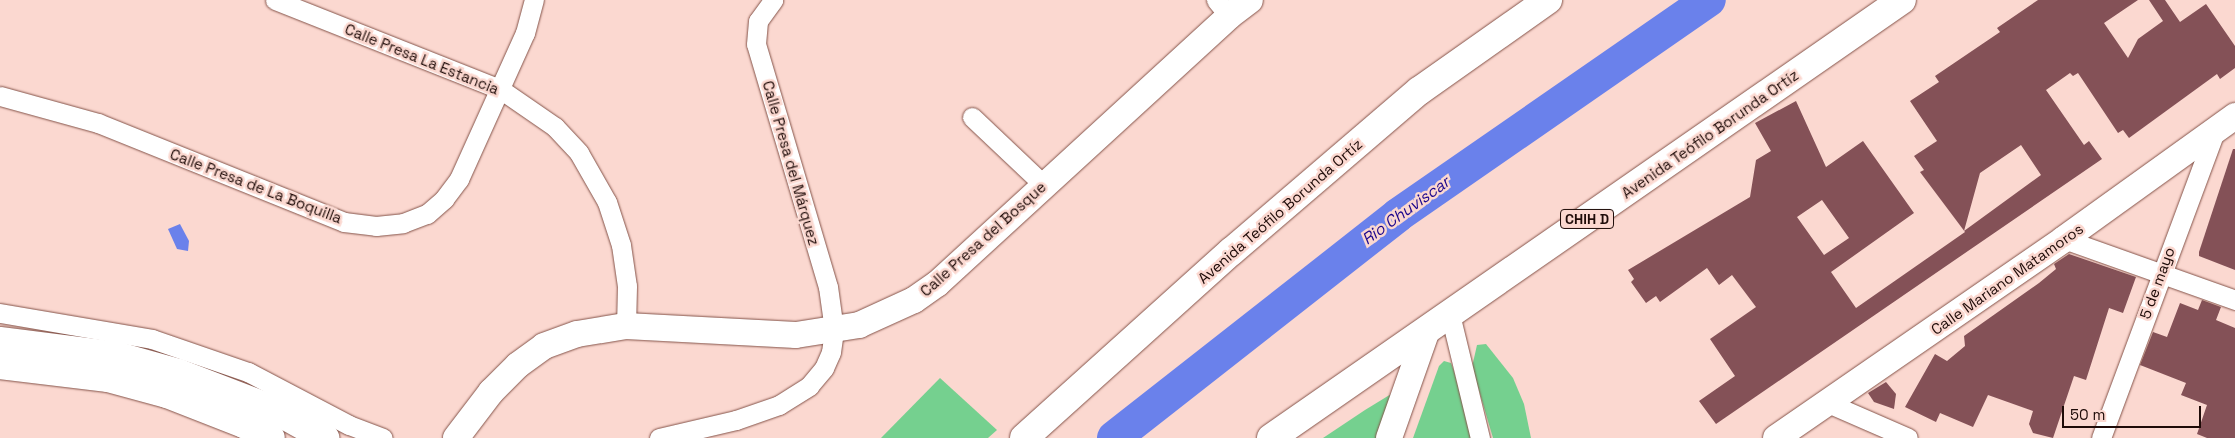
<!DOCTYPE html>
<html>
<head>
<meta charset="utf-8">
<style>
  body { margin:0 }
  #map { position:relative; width:2235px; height:438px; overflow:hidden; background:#fbd8d0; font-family:"Space Grotesk",sans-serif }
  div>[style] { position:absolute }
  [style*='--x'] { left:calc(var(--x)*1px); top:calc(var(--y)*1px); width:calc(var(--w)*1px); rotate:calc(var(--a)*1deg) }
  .green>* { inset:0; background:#75d08f }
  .water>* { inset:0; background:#6a81eb }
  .river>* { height:34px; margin:-17px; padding:0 17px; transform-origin:17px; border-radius:17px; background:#6a81eb }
  .building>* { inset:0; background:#845157 }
  .roads { filter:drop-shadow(0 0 1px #845349) drop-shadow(0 0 1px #845349) }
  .street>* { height:19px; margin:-9.5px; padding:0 9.5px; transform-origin:9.5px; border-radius:9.5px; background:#fff }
  .secondary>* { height:26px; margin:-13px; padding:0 13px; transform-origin:13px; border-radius:13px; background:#fff }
  .primary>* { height:28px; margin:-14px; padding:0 14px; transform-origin:14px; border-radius:14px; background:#fff }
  span { translate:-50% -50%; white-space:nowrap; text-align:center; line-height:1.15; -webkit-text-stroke:5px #fbd8d0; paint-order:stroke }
  .shield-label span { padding:1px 4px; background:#fbd8d0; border:1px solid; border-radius:4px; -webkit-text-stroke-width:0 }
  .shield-label { font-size:14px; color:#1e0b08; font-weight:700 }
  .street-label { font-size:15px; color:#1e0b08 }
  .water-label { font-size:16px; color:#1a058c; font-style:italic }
  .scale { position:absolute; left:2062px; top:406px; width:139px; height:22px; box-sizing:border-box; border:2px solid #1e0b08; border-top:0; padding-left:6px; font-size:15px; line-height:18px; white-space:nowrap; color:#1e0b08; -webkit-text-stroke:4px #fbd8d0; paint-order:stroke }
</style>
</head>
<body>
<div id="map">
  <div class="green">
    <div style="clip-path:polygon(1486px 344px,1513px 378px,1524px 404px,1531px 438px,1493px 438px,1472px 367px,1477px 345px)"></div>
    <div style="clip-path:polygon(1444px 361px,1451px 363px,1454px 371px,1472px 438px,1413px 438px,1439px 366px)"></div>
    <div style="clip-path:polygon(940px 378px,997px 430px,988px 438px,881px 438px)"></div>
    <div style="clip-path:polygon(1401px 388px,1381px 438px,1323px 438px,1365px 410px)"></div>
  </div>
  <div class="water">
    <div style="clip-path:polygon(180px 224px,189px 241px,188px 251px,177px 249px,168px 229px)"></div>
  </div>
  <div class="river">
    <div style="--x:1114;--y:438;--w:361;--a:-38.1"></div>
    <div style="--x:1398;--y:215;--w:378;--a:-34.7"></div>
  </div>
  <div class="building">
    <div style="clip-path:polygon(evenodd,2038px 0,2138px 0,2104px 23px,2128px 58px,2138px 39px,2163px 21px,2149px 0,2165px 0,2180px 22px,2206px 4px,2235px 46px,2235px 68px,2220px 79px,2217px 74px,2129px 138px,2123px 130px,2118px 133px,2078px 73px,2073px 76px,2070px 73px,2046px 90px,2084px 145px,2089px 141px,2102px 159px,1716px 424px,1699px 401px,1735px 376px,1710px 339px,1756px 307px,1732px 275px,1719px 285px,1707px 268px,1660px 302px,1656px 296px,1646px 303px,1631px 282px,1634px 279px,1628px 270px,1750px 197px,1756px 160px,1771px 151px,1755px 123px,1796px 101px,1826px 167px,1863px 141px,1914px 213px,1831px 272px,1856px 308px,1965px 232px,1920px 172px,1924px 170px,1914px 156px,1937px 141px,1910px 101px,1939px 82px,1935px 76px,2000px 32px,1997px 28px,2038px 0,2021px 145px,2041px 175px,1964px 231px,1980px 173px,2021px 145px,2038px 0,1822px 200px,1849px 238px,1824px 255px,1797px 217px,1822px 200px)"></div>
    <div style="clip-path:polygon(2233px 149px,2235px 149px,2235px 270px,2199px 256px,2199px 252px)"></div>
    <div style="clip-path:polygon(2069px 254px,2136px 277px,2123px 313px,2109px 308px,2086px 380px,2074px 376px,2053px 438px,2033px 433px,2029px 424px,2033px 411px,1988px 395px,1973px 427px,1940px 413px,1936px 422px,1905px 407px,1935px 354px,1947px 361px,1965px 346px,1964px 336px,2039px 283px,2056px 269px,2054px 264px)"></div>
    <div style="clip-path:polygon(2202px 300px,2221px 307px,2216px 320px,2235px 328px,2235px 438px,2207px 438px,2197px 434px,2207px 405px,2181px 395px,2186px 383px,2140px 365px,2153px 332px,2167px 337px,2180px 303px,2198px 310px)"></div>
    <div style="clip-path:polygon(1886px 382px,1896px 394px,1894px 409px,1874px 402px,1868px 393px)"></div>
  </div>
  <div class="roads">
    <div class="street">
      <div style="--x:275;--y:0;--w:242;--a:21.6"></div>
      <div style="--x:500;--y:89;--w:67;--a:34.6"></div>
      <div style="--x:555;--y:127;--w:35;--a:47"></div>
      <div style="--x:579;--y:153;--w:56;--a:60.3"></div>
      <div style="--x:607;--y:202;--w:45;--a:72"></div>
      <div style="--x:621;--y:245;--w:41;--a:81.7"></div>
      <div style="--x:627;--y:286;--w:40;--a:91.4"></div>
      <div style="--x:1216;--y:0;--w:21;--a:51"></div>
      <div style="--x:0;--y:96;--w:102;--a:15.4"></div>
      <div style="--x:98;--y:123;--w:265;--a:21.9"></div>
      <div style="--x:344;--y:222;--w:32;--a:7"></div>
      <div style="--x:376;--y:226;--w:27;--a:-6"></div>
      <div style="--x:403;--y:223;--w:26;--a:-21"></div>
      <div style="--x:427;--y:214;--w:23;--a:-41"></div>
      <div style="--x:444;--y:199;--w:25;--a:-53"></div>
      <div style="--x:459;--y:179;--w:160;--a:-65.7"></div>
      <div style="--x:525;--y:33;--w:34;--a:-75"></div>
      <div style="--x:972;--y:117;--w:99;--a:43.4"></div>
      <div style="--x:2064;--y:239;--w:182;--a:19.6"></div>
      <div style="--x:0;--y:313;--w:154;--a:9.7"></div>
      <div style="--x:152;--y:339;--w:102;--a:19"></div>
      <div style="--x:248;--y:372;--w:114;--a:27.7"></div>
      <div style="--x:349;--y:425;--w:36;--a:21"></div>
      <div style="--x:1450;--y:314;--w:128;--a:76.4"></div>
      <div style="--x:1828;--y:403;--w:87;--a:23.6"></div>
      <div style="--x:659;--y:438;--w:79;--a:-13.2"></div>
      <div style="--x:736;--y:420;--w:46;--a:-19.2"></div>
      <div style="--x:779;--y:405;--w:36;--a:-32"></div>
      <div style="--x:809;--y:386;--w:23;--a:-50"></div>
      <div style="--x:824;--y:368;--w:17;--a:-66"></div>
      <div style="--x:831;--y:352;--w:22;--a:-82"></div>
      <div style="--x:834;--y:330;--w:43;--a:-97.9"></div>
      <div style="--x:828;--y:287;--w:253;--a:-106.5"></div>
      <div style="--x:756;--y:44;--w:23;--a:-85"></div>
      <div style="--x:758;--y:21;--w:26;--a:-54"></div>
      <div style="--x:2101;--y:438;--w:330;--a:-69.6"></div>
    </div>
    <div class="secondary">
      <div style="--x:456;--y:438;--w:58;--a:-52.7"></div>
      <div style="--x:491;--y:392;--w:38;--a:-45"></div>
      <div style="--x:518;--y:365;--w:32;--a:-36"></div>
      <div style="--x:544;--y:346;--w:35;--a:-20"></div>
      <div style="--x:577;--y:334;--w:50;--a:-9.3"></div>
      <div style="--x:626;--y:326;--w:170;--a:3"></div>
      <div style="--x:796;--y:335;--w:64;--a:-9"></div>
      <div style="--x:859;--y:325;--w:60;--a:-24.4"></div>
      <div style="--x:914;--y:300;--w:28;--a:-35"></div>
      <div style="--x:937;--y:284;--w:396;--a:-42.5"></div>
      <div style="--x:1229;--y:16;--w:26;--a:-37"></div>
      <div style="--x:1389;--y:438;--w:114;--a:-70.6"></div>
      <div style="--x:1776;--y:438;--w:350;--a:-34.6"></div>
      <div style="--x:2064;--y:239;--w:211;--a:-35.7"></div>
    </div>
    <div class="primary">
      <div style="--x:0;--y:341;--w:119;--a:7.2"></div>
      <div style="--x:118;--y:356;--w:63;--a:15.6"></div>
      <div style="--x:179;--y:373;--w:101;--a:21"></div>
      <div style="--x:273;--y:409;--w:60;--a:29.1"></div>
      <div style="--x:0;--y:365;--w:109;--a:6.9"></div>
      <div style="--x:108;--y:378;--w:61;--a:15.2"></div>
      <div style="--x:167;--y:394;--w:83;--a:21.3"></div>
      <div style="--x:244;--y:424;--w:30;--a:27"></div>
      <div style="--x:1024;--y:438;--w:280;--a:-42"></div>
      <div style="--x:1232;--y:251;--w:246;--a:-40.6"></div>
      <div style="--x:1419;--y:91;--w:158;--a:-35.2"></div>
      <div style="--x:1271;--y:438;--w:768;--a:-34.77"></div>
    </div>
  </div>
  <div class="shield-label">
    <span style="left:1587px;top:219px">CHIH D</span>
  </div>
  <div class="street-label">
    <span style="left:422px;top:59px;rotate:22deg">Calle Presa La Estancia</span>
    <span style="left:1710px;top:134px;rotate:-35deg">Avenida Teófilo Borunda Ortíz</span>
    <span style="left:791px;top:163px;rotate:74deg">Calle Presa del Márquez</span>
    <span style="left:256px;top:186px;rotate:21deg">Calle Presa de La Boquilla</span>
    <span style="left:1280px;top:211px;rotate:-41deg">Avenida Teófilo Borunda Ortíz</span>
    <span style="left:983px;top:239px;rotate:-42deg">Calle Presa del Bosque</span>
    <span style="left:2007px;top:279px;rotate:-35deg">Calle Mariano Matamoros</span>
    <span style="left:2157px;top:283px;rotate:-70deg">5 de mayo</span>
  </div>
  <div class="water-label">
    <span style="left:1406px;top:211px;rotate:-36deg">Rio Chuviscar</span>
  </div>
  <div class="scale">50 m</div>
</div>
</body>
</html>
